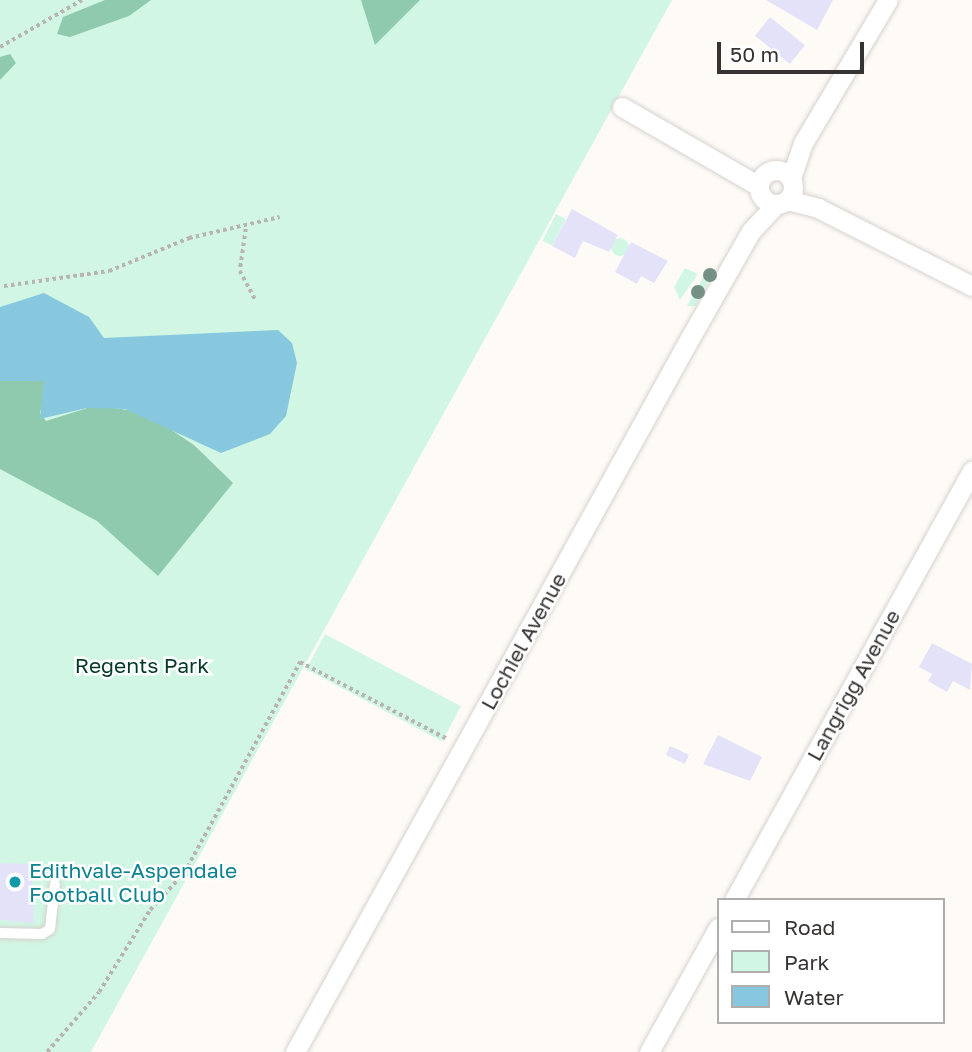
<!DOCTYPE html>
<html>
<head>
<meta charset="utf-8">
<style>
  body { margin:0 }
  #map { position:relative; width:972px; height:1052px; overflow:hidden; background:#fefbf7; font-family:"Golos Text",sans-serif }
  div>[style] { position:absolute }
  [style*='--x'] { left:calc(var(--x)*1px); top:calc(var(--y)*1px); width:calc(var(--w)*1px); rotate:calc(var(--a)*1deg) }
  .green>* { inset:0; background:#d2f6e4; transform-origin:0 0 }
  .round { border-radius:50% }
  .forest>* { inset:0; background:#8fcaae }
  .water>* { inset:0; background:#87c8de }
  .building>* { inset:0; background:#e4e2f8; transform-origin:0 0 }
  .path>* { height:3.5px; margin-top:-1.75px; transform-origin:0; background:repeating-linear-gradient(90deg,#b7b4b1 0 3.5px,transparent 0 7px) }
  .roads { filter:drop-shadow(0 0 2px #d5d2ce) drop-shadow(0 0 2px #d5d2ce) }
  .lane>* { height:10px; margin:-5px; padding:0 5px; transform-origin:5px; border-radius:5px; background:#fff }
  .street>* { height:19px; margin:-9.5px; padding:0 9.5px; transform-origin:9.5px; border-radius:9.5px; background:#fff }
  .street>.ring { margin:-9.5px; padding:0; box-sizing:content-box; background:none; border:19px solid #fff; border-radius:50% }
  .trees>* { width:14px; height:14px; margin:-7px; border-radius:50%; background:#759085 }
  .dots>* { width:19px; height:19px; translate:-50% -50%; box-sizing:border-box; border:4px solid #fff; border-radius:50% }
  span { translate:-50% -50%; white-space:nowrap; text-align:center; line-height:1.15; -webkit-text-stroke:5px #fff; paint-order:stroke }
  .street-label { font-size:21px; color:#363433 }
  .park-label { font-size:21px; color:#053927 }
  .culture-label { font-size:21px; color:#0d838f }
  .left { translate:0 -50%; text-align:left }
  .legend { position:absolute; left:717px; top:898px; width:228px; height:126px; box-sizing:border-box; background:#fff; border:2px solid #afaead; margin:0; padding:9px 12px; list-style:none; font-size:21px; color:#363433 }
  .legend li { display:flex; align-items:center; gap:14px; height:35px }
  .legend b { width:35px; border:2px solid #afaead }
  .scale { position:absolute; left:717px; top:42px; width:147px; height:32px; box-sizing:border-box; border:4px solid #363433; border-top:0; padding-left:9px; font-size:21px; line-height:24px; white-space:nowrap; color:#363433; -webkit-text-stroke:5px #fff; paint-order:stroke }
</style>
</head>
<body>
<div id="map">
  <div class="green">
    <div style="clip-path:polygon(0 0,672px 0,91px 1052px,0 1052px)"></div>
    <div style="left:556px;top:214px;width:11px;height:30px;rotate:27deg"></div>
    <div class="round" style="left:611px;top:238px;width:18px;height:18px"></div>
    <div style="clip-path:polygon(685px 268px,698px 274px,680px 300px,674px 287px)"></div>
    <div style="clip-path:polygon(705px 274px,711px 276px,696px 306px,687px 306px)"></div>
    <div style="left:325px;top:634px;width:154px;height:40px;rotate:28deg"></div>
  </div>
  <div class="forest">
    <div style="clip-path:polygon(105px 0,151px 0,129px 16px,70px 37px,57px 34px,63px 17px)"></div>
    <div style="clip-path:polygon(361px 0,420px 0,375px 45px)"></div>
    <div style="clip-path:polygon(10px 54px,16px 63px,0 80px,0 57px)"></div>
    <div style="clip-path:polygon(0 371px,42px 377px,47px 387px,40px 413px,46px 421px,97px 405px,146px 413px,194px 445px,233px 483px,158px 576px,97px 521px,0 469px)"></div>
  </div>
  <div class="water">
    <div style="clip-path:polygon(44px 293px,89px 317px,104px 338px,278px 330px,292px 343px,297px 363px,286px 416px,270px 434px,221px 453px,125px 409px,87px 408px,40px 419px,44px 381px,0 381px,0 307px)"></div>
  </div>
  <div class="building">
    <div style="clip-path:polygon(766px 0,833px 0,817px 30px)"></div>
    <div style="left:770px;top:17px;width:45px;height:24px;rotate:39deg"></div>
    <div style="clip-path:polygon(572px 209px,618px 235px,609px 252px,583px 241px,575px 258px,552px 246px)"></div>
    <div style="clip-path:polygon(631px 242px,668px 261px,654px 283px,641px 276px,637px 284px,615px 272px)"></div>
    <div style="clip-path:polygon(932px 643px,972px 664px,970px 690px,953px 681px,947px 692px,928px 681px,932px 674px,919px 667px)"></div>
    <div style="clip-path:polygon(718px 735px,762px 757px,750px 781px,703px 764px)"></div>
    <div style="left:670px;top:746px;width:21px;height:10px;rotate:25deg"></div>
    <div style="clip-path:polygon(0 863px,31px 864px,34px 923px,0 920px)"></div>
  </div>
  <div class="path">
    <div style="--x:0;--y:47;--w:95;--a:-29.8"></div>
    <div style="--x:246;--y:229;--w:42;--a:98.1"></div>
    <div style="--x:240;--y:271;--w:34;--a:62"></div>
    <div style="--x:4;--y:286;--w:106;--a:-8.1"></div>
    <div style="--x:109;--y:271;--w:87;--a:-22.4"></div>
    <div style="--x:189;--y:238;--w:93;--a:-13"></div>
    <div style="--x:47;--y:1052;--w:79;--a:-49.1"></div>
    <div style="--x:99;--y:992;--w:97;--a:-58.1"></div>
    <div style="--x:150;--y:910;--w:50;--a:-47.4"></div>
    <div style="--x:184;--y:873;--w:241;--a:-61.2"></div>
    <div style="--x:300;--y:662;--w:166;--a:27.6"></div>
  </div>
  <div class="roads">
    <div class="lane">
      <div style="--x:0;--y:933;--w:42;--a:1.4"></div>
      <div style="--x:42;--y:934;--w:9;--a:-32"></div>
      <div style="--x:50;--y:929;--w:45;--a:-83.7"></div>
    </div>
    <div class="street">
      <div style="--x:622;--y:107;--w:158;--a:30"></div>
      <div class="ring" style="left:759px;top:170px;width:15px;height:15px"></div>
      <div style="--x:791;--y:178;--w:37;--a:-71"></div>
      <div style="--x:803;--y:143;--w:166;--a:-59.3"></div>
      <div style="--x:787;--y:200;--w:32;--a:14"></div>
      <div style="--x:818;--y:208;--w:173;--a:26.9"></div>
      <div style="--x:734;--y:900;--w:491;--a:-61"></div>
      <div style="--x:295;--y:1052;--w:816;--a:-61.05"></div>
      <div style="--x:690;--y:338;--w:123;--a:-60.3"></div>
      <div style="--x:751;--y:231;--w:37;--a:-47"></div>
      <div style="--x:649;--y:1052;--w:142;--a:-60.9"></div>
    </div>
  </div>
  <div class="trees">
    <div style="left:710px;top:275px"></div>
    <div style="left:698px;top:292px"></div>
  </div>
  <div class="dots">
    <div style="left:15px;top:882px;background:#0f9aa8"></div>
  </div>
  <div class="street-label">
    <span style="left:523px;top:641px;rotate:-61deg">Lochiel Avenue</span>
    <span style="left:853px;top:685px;rotate:-61deg">Langrigg Avenue</span>
  </div>
  <div class="park-label">
    <span style="left:142px;top:665px">Regents Park</span>
  </div>
  <div class="culture-label">
    <span class="left" style="left:29px;top:882px">Edithvale-Aspendale<br>Football Club</span>
  </div>
  <ul class="legend">
  <li><b style="height:9px;background:#fff"></b>Road</li>
  <li><b style="height:19px;background:#d2f6e4"></b>Park</li>
  <li><b style="height:19px;background:#87c8de"></b>Water</li>
  </ul>
  <div class="scale">50 m</div>
</div>
</body>
</html>
